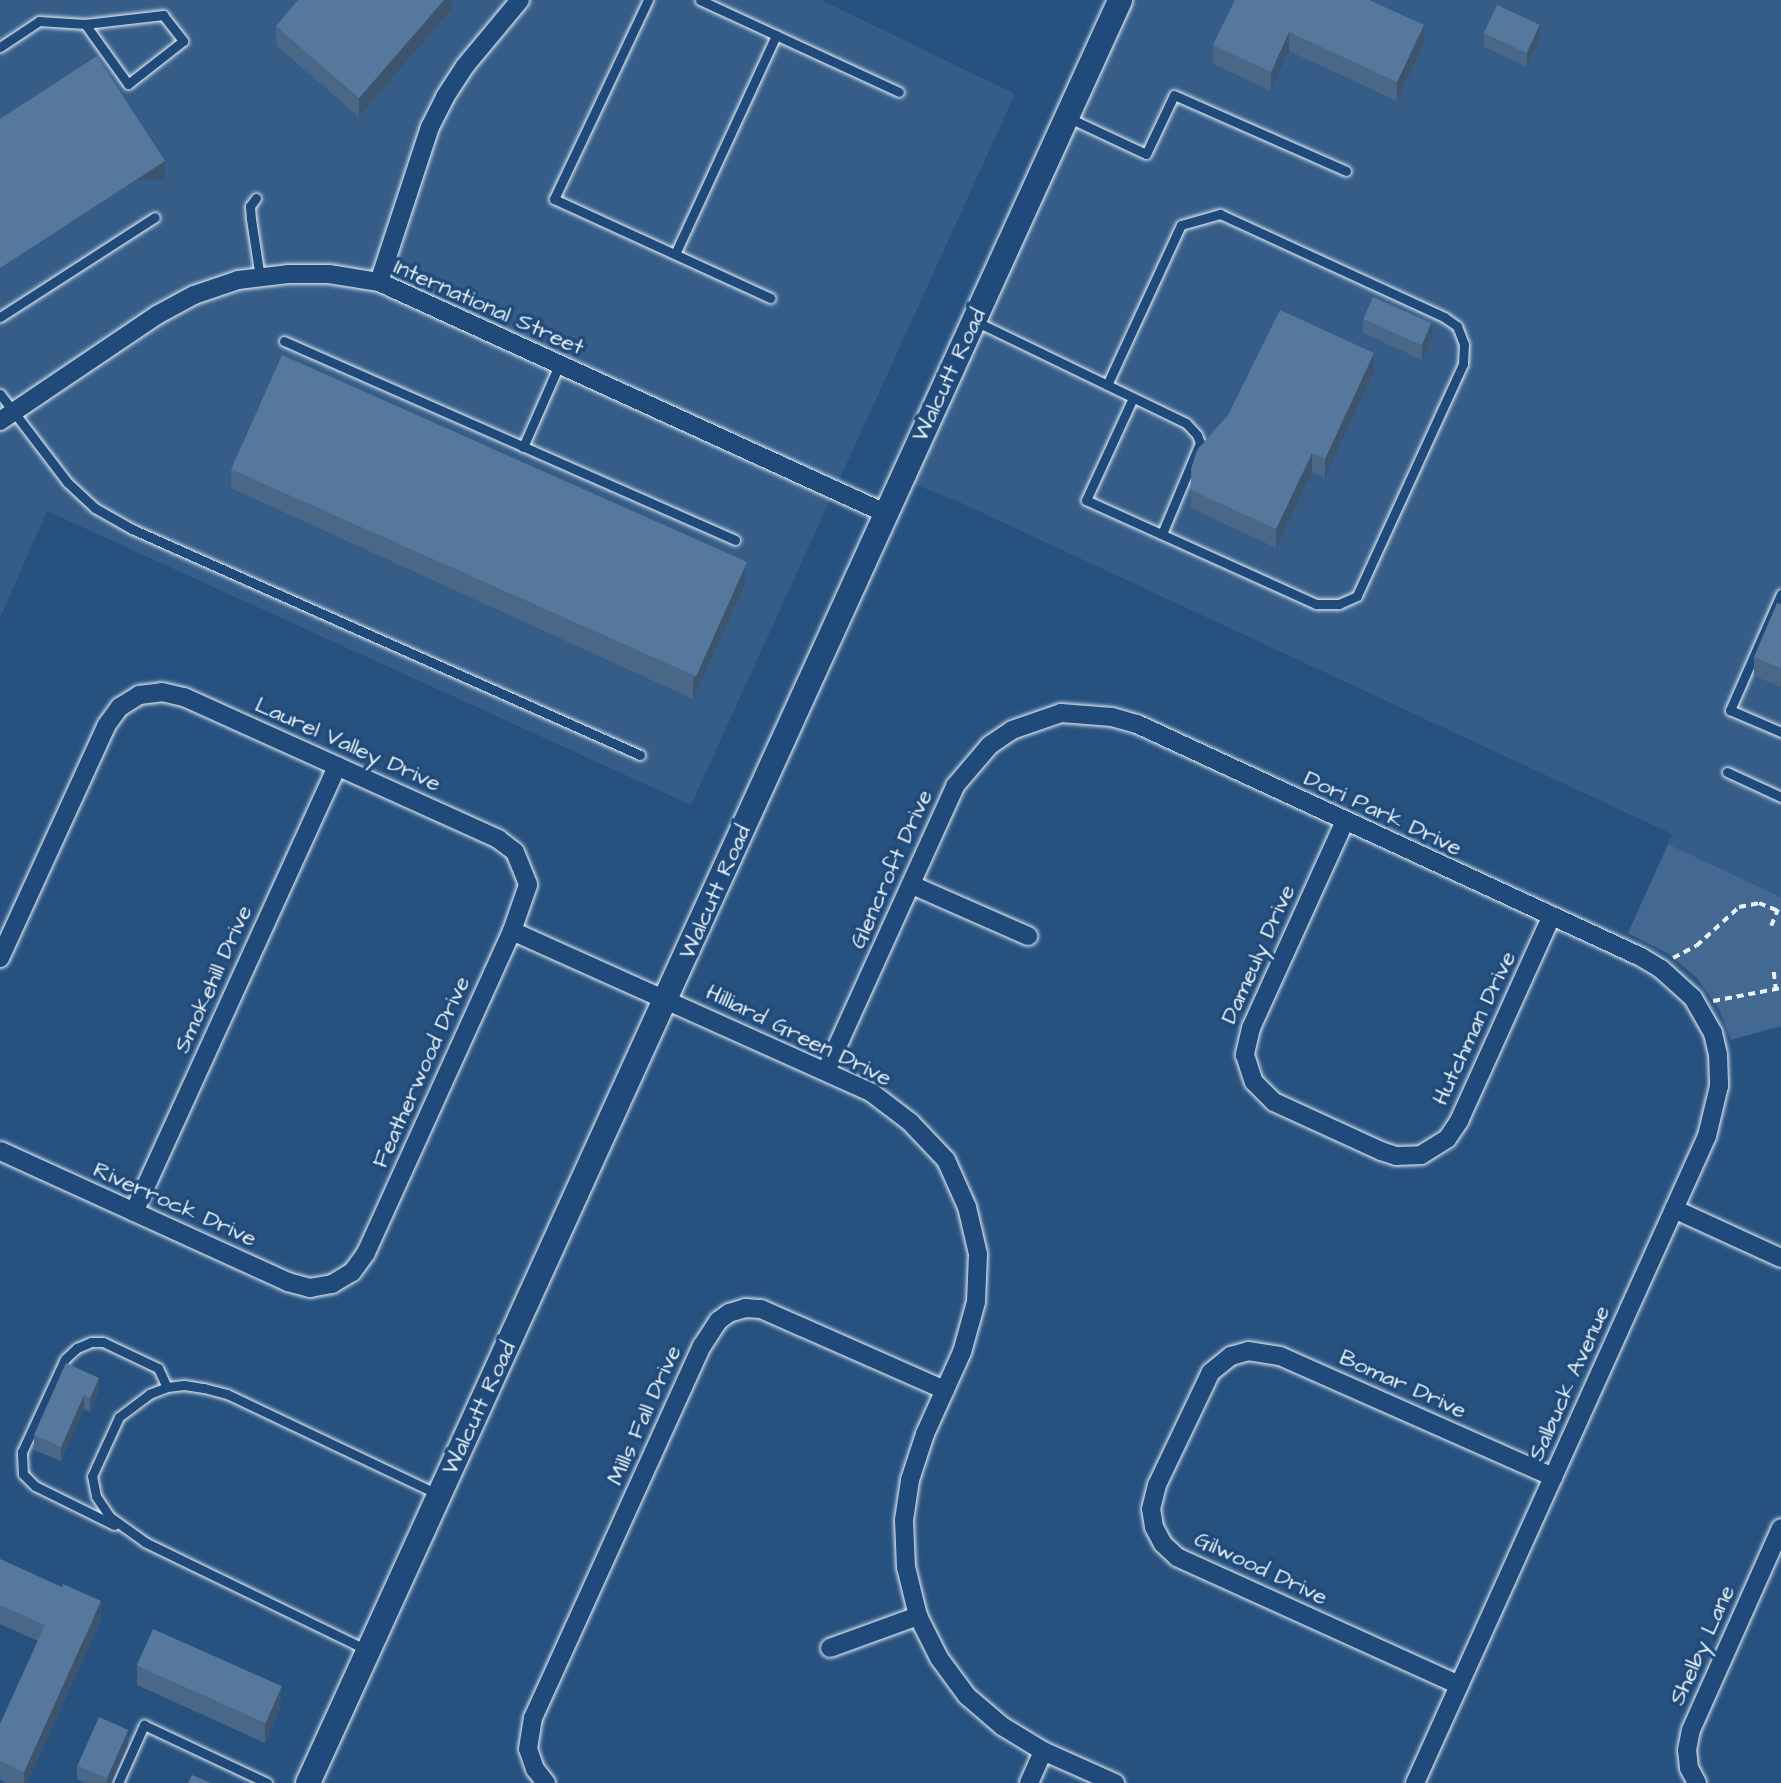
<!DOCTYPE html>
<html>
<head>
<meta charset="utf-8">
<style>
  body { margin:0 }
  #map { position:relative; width:1781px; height:1783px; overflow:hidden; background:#27517f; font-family:"Architects Daughter",sans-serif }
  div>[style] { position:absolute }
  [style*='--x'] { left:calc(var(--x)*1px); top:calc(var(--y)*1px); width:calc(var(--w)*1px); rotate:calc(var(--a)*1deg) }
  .built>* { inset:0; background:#355d88 }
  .green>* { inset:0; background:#436891 }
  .path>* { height:3.5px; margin-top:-1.75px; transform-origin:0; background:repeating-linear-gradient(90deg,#e8f1f8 0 7px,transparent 0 12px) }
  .roads { filter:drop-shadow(0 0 2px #e8f1f8) drop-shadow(0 0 2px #e8f1f8) }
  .lane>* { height:9px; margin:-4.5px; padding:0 4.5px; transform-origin:4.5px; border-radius:4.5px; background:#1f4a7a }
  .street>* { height:18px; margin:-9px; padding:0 9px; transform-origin:9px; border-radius:9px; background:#1f4a7a }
  .secondary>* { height:24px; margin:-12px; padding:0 12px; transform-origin:12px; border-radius:12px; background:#1f4a7a }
  .wall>* { inset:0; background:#4b6787 }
  .shaded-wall>* { inset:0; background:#3d546e; transform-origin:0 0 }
  .building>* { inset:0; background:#57789d; transform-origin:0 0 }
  span { translate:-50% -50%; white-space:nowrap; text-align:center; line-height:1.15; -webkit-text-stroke:7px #1f4a7a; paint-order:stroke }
  .street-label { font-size:23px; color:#e8f1f8 }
</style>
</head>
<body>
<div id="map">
  <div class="built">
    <div style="clip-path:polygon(0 0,821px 0,1015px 94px,691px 805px,47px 511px,0 618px)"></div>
    <div style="clip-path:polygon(1120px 0,1781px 0,1781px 897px,1668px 844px,1672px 834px,957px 501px,901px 479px)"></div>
  </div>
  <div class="green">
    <div style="clip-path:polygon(1668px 844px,1781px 897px,1781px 1026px,1731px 1040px,1719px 1009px,1696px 977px,1667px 953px,1628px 933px)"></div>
  </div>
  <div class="path">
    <div style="--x:1771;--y:926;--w:18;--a:-68"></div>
    <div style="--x:1673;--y:958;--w:26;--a:-28"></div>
    <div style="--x:1696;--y:946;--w:58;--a:-42.2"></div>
    <div style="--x:1739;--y:907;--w:20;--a:-11"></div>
    <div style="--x:1759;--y:903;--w:24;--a:22"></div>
    <div style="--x:1774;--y:972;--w:17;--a:83"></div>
    <div style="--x:1713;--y:1001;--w:69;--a:-10.8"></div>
  </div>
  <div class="roads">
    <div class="lane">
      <div style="--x:648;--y:0;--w:220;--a:115.3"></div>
      <div style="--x:554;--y:199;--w:238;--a:24.6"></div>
      <div style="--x:700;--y:0;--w:219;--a:24.8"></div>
      <div style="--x:0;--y:47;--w:47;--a:-33.7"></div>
      <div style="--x:39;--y:21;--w:46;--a:3.7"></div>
      <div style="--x:85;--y:24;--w:79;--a:-6.6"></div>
      <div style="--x:163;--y:15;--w:33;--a:52"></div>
      <div style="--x:183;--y:41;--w:70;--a:142"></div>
      <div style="--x:128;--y:84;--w:74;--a:-125.6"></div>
      <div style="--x:1067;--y:117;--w:87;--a:25.1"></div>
      <div style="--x:1146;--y:154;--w:65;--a:-64.6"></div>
      <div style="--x:1174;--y:95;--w:188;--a:23.8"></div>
      <div style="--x:256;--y:198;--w:10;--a:127"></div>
      <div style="--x:250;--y:206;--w:13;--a:86"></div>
      <div style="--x:251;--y:219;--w:60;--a:81.3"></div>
      <div style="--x:675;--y:254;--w:241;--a:-65.2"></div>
      <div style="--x:0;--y:317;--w:184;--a:-32.8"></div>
      <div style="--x:975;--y:321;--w:234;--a:25.8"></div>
      <div style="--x:1186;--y:423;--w:16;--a:47"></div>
      <div style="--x:1197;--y:435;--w:9;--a:69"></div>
      <div style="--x:1200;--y:443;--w:99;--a:112.7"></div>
      <div style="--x:284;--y:341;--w:493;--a:23.8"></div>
      <div style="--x:1107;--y:385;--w:176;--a:-65.2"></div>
      <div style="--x:1181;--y:225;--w:41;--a:-15.8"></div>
      <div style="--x:1220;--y:214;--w:247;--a:24.7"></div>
      <div style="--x:1444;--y:317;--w:16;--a:35"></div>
      <div style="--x:1457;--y:326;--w:19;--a:69"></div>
      <div style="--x:1464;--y:344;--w:20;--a:93"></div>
      <div style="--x:1463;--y:364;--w:255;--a:114.6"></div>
      <div style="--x:1357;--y:596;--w:20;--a:156"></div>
      <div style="--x:1339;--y:604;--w:23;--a:180"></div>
      <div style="--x:1316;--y:604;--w:252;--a:-155.7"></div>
      <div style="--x:1086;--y:500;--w:112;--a:-65.3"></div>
      <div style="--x:0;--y:394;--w:111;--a:52.7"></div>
      <div style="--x:67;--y:482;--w:38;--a:43"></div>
      <div style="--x:95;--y:508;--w:43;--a:29.6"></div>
      <div style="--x:132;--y:529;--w:556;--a:23.98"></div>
      <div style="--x:523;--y:447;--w:90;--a:-66.3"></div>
      <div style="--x:1781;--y:594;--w:127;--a:113.7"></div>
      <div style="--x:1730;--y:710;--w:56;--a:23.3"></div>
      <div style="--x:1727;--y:772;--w:60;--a:24.8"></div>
      <div style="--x:114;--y:1525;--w:88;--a:-153.7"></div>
      <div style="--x:35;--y:1486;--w:17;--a:-135"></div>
      <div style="--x:23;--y:1474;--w:22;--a:-93"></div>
      <div style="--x:22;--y:1452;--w:102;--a:-65.2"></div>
      <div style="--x:65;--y:1359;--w:16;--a:-43"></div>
      <div style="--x:77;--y:1348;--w:15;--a:-23"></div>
      <div style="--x:91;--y:1342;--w:12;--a:0"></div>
      <div style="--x:103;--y:1342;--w:61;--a:25.3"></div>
      <div style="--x:158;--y:1368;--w:21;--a:65"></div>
      <div style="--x:367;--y:1650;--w:247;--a:-154.1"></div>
      <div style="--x:145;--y:1542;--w:43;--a:-144.5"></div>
      <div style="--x:110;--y:1517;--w:25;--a:-124"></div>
      <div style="--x:96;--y:1496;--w:20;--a:-101"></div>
      <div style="--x:92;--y:1476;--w:65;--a:-65.4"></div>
      <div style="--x:119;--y:1417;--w:38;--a:-37"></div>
      <div style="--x:149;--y:1394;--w:19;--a:-21"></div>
      <div style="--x:167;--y:1387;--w:17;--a:-7"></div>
      <div style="--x:184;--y:1385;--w:20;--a:9"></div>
      <div style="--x:204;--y:1388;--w:24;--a:15"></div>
      <div style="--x:227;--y:1394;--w:233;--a:25.4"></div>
      <div style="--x:118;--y:1783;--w:64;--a:-65.9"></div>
      <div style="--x:144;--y:1725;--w:136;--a:25.2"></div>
    </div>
    <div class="street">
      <div style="--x:379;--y:282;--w:163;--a:-71.8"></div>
      <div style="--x:430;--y:127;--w:34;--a:-63"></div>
      <div style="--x:445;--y:97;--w:37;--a:-57"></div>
      <div style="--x:465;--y:66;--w:86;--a:-50.2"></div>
      <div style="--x:0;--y:421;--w:189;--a:-34"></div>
      <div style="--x:157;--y:315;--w:42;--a:-28.4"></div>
      <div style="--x:194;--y:295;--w:46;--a:-18.8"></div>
      <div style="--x:238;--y:280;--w:50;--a:-6.8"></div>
      <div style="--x:288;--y:274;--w:41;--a:0"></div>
      <div style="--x:329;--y:274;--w:51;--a:9.1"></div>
      <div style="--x:379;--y:282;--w:556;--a:24.54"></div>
      <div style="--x:1344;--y:823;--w:225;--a:114.4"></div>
      <div style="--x:1251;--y:1028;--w:28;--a:103"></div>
      <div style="--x:1245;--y:1055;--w:28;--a:72"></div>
      <div style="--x:1254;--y:1082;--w:28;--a:45"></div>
      <div style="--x:1274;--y:1102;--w:118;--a:24.6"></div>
      <div style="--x:1381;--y:1151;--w:16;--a:18"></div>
      <div style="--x:1396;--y:1156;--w:25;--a:-2"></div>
      <div style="--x:1421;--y:1155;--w:31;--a:-32"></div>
      <div style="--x:1447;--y:1139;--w:22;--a:-56"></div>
      <div style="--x:1459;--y:1121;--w:224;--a:-65.7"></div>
      <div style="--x:912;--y:885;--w:127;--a:23.7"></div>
      <div style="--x:512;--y:931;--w:395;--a:24.2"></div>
      <div style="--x:872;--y:1093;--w:48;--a:37.3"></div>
      <div style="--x:910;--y:1122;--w:52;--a:46.5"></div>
      <div style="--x:946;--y:1160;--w:51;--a:65.9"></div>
      <div style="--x:967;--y:1207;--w:48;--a:76.8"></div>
      <div style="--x:978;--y:1254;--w:48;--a:92.4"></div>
      <div style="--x:976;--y:1302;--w:52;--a:105.6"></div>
      <div style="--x:962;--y:1352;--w:90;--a:114.3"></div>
      <div style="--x:925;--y:1434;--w:48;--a:108.1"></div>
      <div style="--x:910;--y:1480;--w:40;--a:98.5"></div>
      <div style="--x:904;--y:1520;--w:47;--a:87.6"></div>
      <div style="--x:906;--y:1567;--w:50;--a:76.2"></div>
      <div style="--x:918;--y:1616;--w:47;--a:63.4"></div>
      <div style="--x:939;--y:1658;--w:47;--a:53.6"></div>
      <div style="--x:967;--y:1696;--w:46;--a:40.6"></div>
      <div style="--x:1002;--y:1726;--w:48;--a:31.4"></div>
      <div style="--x:1043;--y:1751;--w:79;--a:24"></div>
      <div style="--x:0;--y:958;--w:255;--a:-65.4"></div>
      <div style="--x:106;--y:726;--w:24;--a:-54"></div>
      <div style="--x:120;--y:707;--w:22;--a:-32"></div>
      <div style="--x:139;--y:695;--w:23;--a:-7"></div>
      <div style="--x:162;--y:692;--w:23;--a:13"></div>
      <div style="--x:184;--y:697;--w:345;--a:24.3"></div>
      <div style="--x:498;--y:839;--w:21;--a:37"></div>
      <div style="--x:515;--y:852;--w:35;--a:68"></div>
      <div style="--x:528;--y:885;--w:49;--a:109.2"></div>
      <div style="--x:512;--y:931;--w:354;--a:114.4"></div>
      <div style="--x:366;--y:1253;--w:24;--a:126"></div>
      <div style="--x:352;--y:1272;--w:23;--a:149"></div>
      <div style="--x:332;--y:1284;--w:22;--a:170"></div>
      <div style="--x:310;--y:1288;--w:23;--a:-165"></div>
      <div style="--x:288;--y:1282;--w:316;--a:-155.5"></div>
      <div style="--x:826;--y:1071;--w:313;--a:-65.6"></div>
      <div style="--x:955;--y:786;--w:54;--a:-49.5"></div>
      <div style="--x:990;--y:745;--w:27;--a:-34"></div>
      <div style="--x:1012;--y:730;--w:52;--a:-19.1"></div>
      <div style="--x:1061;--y:713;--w:51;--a:4.5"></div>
      <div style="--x:1112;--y:717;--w:26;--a:16"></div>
      <div style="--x:1137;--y:724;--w:555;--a:24.81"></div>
      <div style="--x:1641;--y:957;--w:23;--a:31"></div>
      <div style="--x:1661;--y:969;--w:43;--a:42.2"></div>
      <div style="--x:1693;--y:998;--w:40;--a:60.3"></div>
      <div style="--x:1713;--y:1033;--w:22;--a:77"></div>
      <div style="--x:1718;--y:1054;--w:32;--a:88"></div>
      <div style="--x:1719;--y:1086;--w:51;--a:103.5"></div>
      <div style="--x:1707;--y:1136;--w:710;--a:114.29"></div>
      <div style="--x:1674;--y:1209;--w:118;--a:24.6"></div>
      <div style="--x:134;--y:1212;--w:490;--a:-65.5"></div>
      <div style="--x:830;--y:1648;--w:94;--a:-20"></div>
      <div style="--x:1459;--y:1685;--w:310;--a:-155.6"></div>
      <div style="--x:1177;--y:1557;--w:19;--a:-137"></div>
      <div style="--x:1163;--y:1544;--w:19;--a:-118"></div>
      <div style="--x:1154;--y:1527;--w:18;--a:-99"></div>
      <div style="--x:1151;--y:1509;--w:25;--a:-76"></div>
      <div style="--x:1157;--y:1485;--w:125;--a:-64.5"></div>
      <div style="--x:1211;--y:1372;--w:26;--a:-39"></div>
      <div style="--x:1231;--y:1356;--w:18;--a:-16"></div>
      <div style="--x:1248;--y:1351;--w:32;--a:9"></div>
      <div style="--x:1280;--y:1356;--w:299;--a:23.9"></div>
      <div style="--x:546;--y:1783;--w:18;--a:-128"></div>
      <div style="--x:535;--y:1769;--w:21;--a:-109"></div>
      <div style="--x:528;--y:1749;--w:31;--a:-81"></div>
      <div style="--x:533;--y:1718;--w:409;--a:-65.6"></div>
      <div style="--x:702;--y:1346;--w:30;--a:-57"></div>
      <div style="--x:718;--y:1321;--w:14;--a:-36"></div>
      <div style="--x:729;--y:1313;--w:17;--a:-17"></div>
      <div style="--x:745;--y:1308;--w:16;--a:4"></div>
      <div style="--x:761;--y:1309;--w:201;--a:23.8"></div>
      <div style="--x:1029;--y:1783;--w:35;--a:-66"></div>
      <div style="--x:1697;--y:1783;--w:17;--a:-118"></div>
      <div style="--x:1689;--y:1768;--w:18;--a:-96"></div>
      <div style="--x:1687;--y:1750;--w:20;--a:-79"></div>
      <div style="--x:1691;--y:1730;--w:221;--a:-66"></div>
    </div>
    <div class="secondary">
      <div style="--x:308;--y:1783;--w:1959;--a:-65.51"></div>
    </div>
  </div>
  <div class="wall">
    <div style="clip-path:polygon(452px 0,452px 9px,359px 117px,276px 45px,276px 26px)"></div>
    <div style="clip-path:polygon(1235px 0,1424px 44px,1397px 101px,1289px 51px,1271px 91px,1213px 64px,1213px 45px)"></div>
    <div style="clip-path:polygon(1484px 33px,1540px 39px,1527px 67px,1484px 47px)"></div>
    <div style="clip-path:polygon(1363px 319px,1432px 338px,1422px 360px,1363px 333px)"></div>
    <div style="clip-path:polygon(1374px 372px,1325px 478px,1312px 472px,1276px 548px,1191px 508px,1191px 469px)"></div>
    <div style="clip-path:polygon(231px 469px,745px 585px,693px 699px,231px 488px)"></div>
    <div style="clip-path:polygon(1781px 604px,1781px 687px,1754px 676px,1754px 657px)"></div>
    <div style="clip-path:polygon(66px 1363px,99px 1392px,90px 1412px,84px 1409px,61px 1461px,34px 1450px,34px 1435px)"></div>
    <div style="clip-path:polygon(0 1559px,101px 1620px,27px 1783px,7px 1783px,0 1780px,0 1724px,38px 1641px,0 1624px)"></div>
    <div style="clip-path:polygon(137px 1666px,281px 1706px,265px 1743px,137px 1685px)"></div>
    <div style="clip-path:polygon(128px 1744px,111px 1783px,85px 1783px,77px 1779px,77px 1765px)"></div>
  </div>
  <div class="shaded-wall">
    <div style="clip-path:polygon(444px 0,452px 0,452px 9px,359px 117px,359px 98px)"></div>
    <div style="clip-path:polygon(1424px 25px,1424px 44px,1397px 101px,1397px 82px)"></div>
    <div style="clip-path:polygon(1540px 25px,1540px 39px,1527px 67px,1527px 53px)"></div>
    <div style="clip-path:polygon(1289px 32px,1289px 51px,1271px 91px,1271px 72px)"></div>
    <div style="left:165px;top:161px;width:19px;height:197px;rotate:90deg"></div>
    <div style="clip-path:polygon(1432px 323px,1432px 338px,1422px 360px,1422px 345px)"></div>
    <div style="clip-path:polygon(1374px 353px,1374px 372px,1325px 478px,1325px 459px)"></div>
    <div style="clip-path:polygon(1312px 453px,1312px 472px,1276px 548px,1276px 529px)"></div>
    <div style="clip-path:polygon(745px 566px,745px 585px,693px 699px,693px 680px)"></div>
    <div style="clip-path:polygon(99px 1378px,99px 1392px,90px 1412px,90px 1398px)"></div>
    <div style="clip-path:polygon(84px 1395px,84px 1409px,61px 1461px,61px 1447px)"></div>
    <div style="clip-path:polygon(101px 1601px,101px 1620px,27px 1783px,24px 1783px,24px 1772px)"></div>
    <div style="clip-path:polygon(281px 1687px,281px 1706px,265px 1743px,265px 1724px)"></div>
    <div style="clip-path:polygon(128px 1730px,128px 1744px,111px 1783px,107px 1783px,107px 1778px)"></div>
  </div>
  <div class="building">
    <div style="clip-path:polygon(298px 0,444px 0,359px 98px,276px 26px)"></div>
    <div style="clip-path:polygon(1235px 0,1369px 0,1424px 25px,1397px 82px,1289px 32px,1271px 72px,1213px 45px)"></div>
    <div style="left:1497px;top:5px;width:47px;height:31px;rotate:25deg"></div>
    <div style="clip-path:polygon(97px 56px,165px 161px,0 268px,0 119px)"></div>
    <div style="left:1373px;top:297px;width:64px;height:24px;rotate:24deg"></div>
    <div style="clip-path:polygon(1280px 310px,1374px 353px,1325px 459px,1312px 453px,1276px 529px,1191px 490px,1191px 469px,1197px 450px,1228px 415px)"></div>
    <div style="left:282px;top:355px;width:509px;height:125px;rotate:24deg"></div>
    <div style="clip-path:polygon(1777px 603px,1781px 604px,1781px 668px,1754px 657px)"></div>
    <div style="clip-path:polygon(66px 1363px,99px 1378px,90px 1398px,84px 1395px,61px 1447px,34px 1435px)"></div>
    <div style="clip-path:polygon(0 1559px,62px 1587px,63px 1584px,101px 1601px,24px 1772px,0 1761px,0 1724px,45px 1625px,0 1605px)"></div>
    <div style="left:153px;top:1629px;width:141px;height:40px;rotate:24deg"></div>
    <div style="left:99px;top:1717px;width:32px;height:53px;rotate:24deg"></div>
    <div style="clip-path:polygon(192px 1775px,211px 1783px,188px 1783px)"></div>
  </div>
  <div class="street-label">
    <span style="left:489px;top:307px;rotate:24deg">International Street</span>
    <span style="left:949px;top:375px;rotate:-65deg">Walcutt Road</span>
    <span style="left:348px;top:744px;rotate:24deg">Laurel Valley Drive</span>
    <span style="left:1383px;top:813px;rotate:25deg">Dori Park Drive</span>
    <span style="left:891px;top:869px;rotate:-66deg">Glencroft Drive</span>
    <span style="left:715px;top:892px;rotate:-66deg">Walcutt Road</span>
    <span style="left:1258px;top:954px;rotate:-66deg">Dameuly Drive</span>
    <span style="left:213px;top:979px;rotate:-66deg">Smokehill Drive</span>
    <span style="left:1474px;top:1028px;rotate:-65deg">Hutchman Drive</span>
    <span style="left:799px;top:1035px;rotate:26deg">Hilliard Green Drive</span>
    <span style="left:421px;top:1072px;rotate:-66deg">Featherwood Drive</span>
    <span style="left:175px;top:1204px;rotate:24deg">Riverrock Drive</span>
    <span style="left:1569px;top:1383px;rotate:-66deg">Salbuck Avenue</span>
    <span style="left:1403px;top:1384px;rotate:24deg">Bomar Drive</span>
    <span style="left:479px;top:1408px;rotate:-65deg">Walcutt Road</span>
    <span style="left:644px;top:1415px;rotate:-66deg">Mills Fall Drive</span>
    <span style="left:1261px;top:1568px;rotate:25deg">Gilwood Drive</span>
    <span style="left:1702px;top:1645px;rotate:-66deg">Shelby Lane</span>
  </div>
</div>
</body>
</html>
